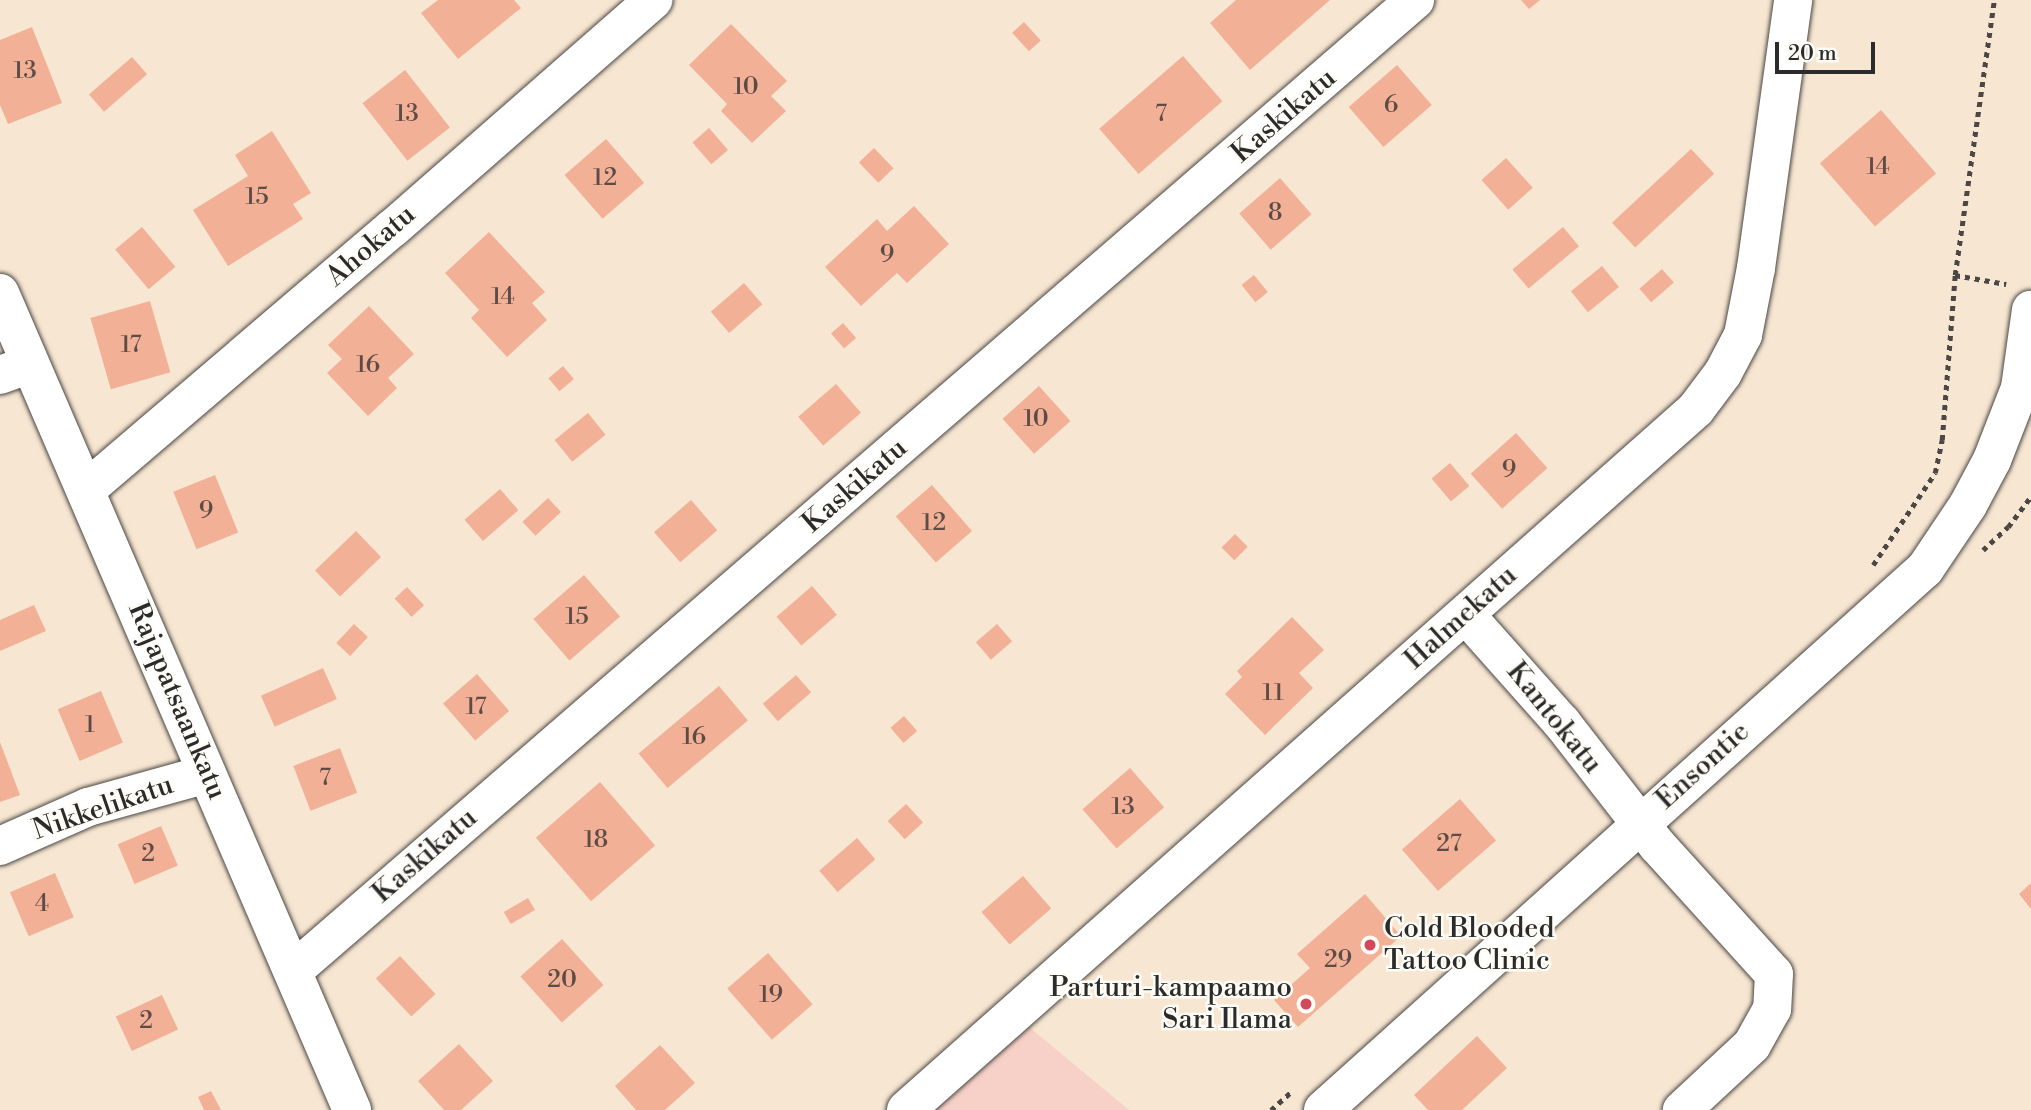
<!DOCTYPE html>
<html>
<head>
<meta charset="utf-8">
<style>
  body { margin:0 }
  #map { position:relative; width:2031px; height:1110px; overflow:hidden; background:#f7e6d1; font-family:"Libre Bodoni",serif }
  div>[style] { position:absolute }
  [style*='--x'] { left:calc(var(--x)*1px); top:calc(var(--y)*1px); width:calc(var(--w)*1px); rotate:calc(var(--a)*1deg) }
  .built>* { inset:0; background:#f7d1c7 }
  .building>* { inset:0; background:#f2b197; transform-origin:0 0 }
  .path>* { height:4.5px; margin-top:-2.25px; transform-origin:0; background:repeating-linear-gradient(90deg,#4a4744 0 5px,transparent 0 10px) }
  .roads { filter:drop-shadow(0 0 2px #4a4744) drop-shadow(0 0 2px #4a4744) }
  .minor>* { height:38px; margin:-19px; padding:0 19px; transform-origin:19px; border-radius:19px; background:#fff }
  .dots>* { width:19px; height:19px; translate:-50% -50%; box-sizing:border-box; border:4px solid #fdfcf7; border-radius:50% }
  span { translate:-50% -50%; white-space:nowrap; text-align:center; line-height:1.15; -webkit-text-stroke:5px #fdfcf7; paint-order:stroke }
  .number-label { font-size:24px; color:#5d4c46 }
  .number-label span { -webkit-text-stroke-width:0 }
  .street-label { font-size:28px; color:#2b2b2b }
  .poi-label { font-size:28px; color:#2b2b2b }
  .left { translate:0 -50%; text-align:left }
  .right { translate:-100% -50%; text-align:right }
  .scale { position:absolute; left:1775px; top:42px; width:100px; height:32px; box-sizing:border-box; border:4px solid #2b2b2b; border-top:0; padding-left:9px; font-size:21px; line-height:24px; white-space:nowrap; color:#2b2b2b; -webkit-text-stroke:5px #fdfcf7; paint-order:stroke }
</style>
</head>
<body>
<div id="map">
  <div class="built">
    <div style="clip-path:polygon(1023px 1022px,1129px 1110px,925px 1110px)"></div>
  </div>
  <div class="building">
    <div style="clip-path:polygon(438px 0,514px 0,521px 8px,458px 59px,421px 13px)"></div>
    <div style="clip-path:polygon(1236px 0,1330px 0,1250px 70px,1210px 23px)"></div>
    <div style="clip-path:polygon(1521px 0,1540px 0,1529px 9px)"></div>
    <div style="left:1024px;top:22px;width:25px;height:16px;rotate:48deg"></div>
    <div style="clip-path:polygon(731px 24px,787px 81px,771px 96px,786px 111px,752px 143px,721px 111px,727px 104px,689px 65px)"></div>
    <div style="clip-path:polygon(32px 27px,62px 103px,8px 124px,0 105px,0 40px)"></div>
    <div style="left:1183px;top:56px;width:60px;height:111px;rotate:49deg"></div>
    <div style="left:132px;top:57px;width:23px;height:57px;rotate:49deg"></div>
    <div style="left:1397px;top:65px;width:53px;height:64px;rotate:49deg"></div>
    <div style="left:405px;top:70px;width:73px;height:54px;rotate:52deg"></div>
    <div style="left:1881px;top:110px;width:84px;height:81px;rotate:49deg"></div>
    <div style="left:709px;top:128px;width:29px;height:22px;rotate:49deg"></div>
    <div style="clip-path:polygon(272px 131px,311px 193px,293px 204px,303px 219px,228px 266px,193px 210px,248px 176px,235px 155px)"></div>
    <div style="left:606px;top:139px;width:58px;height:55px;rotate:49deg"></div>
    <div style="left:874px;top:148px;width:28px;height:21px;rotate:46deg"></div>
    <div style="left:1691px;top:149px;width:34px;height:108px;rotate:47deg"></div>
    <div style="left:1506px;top:158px;width:40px;height:33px;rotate:48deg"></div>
    <div style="left:1280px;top:178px;width:48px;height:54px;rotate:49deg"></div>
    <div style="clip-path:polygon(914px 206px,949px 244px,907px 283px,897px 273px,861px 306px,825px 267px,877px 219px,887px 231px)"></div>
    <div style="left:142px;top:227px;width:52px;height:35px;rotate:50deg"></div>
    <div style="left:1563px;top:227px;width:25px;height:66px;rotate:50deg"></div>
    <div style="clip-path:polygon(489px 232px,545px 292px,532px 303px,547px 320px,507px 357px,471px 318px,479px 310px,445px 273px)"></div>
    <div style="left:1602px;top:266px;width:27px;height:40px;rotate:51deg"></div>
    <div style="left:1662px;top:269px;width:18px;height:30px;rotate:49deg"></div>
    <div style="left:1254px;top:275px;width:22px;height:16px;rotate:51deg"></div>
    <div style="left:744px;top:283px;width:28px;height:44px;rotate:49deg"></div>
    <div style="left:150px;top:301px;width:74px;height:62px;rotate:74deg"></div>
    <div style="clip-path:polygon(369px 306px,414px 354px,388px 378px,397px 388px,368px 416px,327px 373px,342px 359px,328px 345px)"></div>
    <div style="left:843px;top:323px;width:20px;height:16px;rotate:49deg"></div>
    <div style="left:563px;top:366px;width:17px;height:19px;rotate:50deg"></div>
    <div style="left:836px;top:384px;width:38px;height:50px;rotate:49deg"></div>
    <div style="left:1039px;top:386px;width:47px;height:49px;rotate:48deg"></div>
    <div style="left:588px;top:413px;width:28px;height:43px;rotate:51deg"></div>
    <div style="left:1516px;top:433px;width:47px;height:61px;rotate:48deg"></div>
    <div style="left:1450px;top:463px;width:30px;height:24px;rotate:50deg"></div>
    <div style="left:215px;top:475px;width:62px;height:45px;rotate:68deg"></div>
    <div style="left:932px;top:485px;width:61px;height:48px;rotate:49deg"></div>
    <div style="left:500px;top:489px;width:28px;height:47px;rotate:49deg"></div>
    <div style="left:548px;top:498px;width:19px;height:35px;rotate:47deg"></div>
    <div style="left:691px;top:500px;width:40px;height:49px;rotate:49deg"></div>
    <div style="left:356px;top:531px;width:36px;height:57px;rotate:46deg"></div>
    <div style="left:1235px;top:534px;width:18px;height:19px;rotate:45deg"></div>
    <div style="left:584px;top:575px;width:55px;height:67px;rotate:49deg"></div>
    <div style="left:812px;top:586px;width:38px;height:47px;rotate:49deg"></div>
    <div style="left:407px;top:587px;width:25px;height:17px;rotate:47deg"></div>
    <div style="clip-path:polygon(34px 605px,46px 631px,0 651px,0 620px)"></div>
    <div style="clip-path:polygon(1292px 617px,1324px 650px,1299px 673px,1313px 688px,1265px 735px,1225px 694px,1242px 677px,1237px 671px)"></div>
    <div style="left:354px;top:624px;width:19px;height:26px;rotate:43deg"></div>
    <div style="left:997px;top:624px;width:23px;height:28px;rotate:49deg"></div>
    <div style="left:323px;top:668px;width:34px;height:68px;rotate:66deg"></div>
    <div style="left:477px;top:674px;width:49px;height:45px;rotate:49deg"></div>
    <div style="left:796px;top:675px;width:23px;height:44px;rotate:49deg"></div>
    <div style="left:719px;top:686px;width:45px;height:105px;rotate:50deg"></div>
    <div style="left:101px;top:691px;width:56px;height:47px;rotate:67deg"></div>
    <div style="left:904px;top:716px;width:20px;height:18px;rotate:49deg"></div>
    <div style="clip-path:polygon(0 742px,20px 795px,0 802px)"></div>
    <div style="left:340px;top:748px;width:48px;height:50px;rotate:69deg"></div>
    <div style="left:1130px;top:768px;width:52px;height:63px;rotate:49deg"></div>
    <div style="left:600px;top:782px;width:84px;height:85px;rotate:49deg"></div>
    <div style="left:1460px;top:799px;width:55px;height:77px;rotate:49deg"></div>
    <div style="left:906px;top:804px;width:25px;height:25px;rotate:47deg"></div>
    <div style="left:161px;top:826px;width:43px;height:47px;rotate:67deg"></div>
    <div style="left:857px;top:838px;width:28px;height:50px;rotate:49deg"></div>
    <div style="left:55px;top:873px;width:48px;height:49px;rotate:67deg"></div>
    <div style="left:1023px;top:876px;width:43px;height:55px;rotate:49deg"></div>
    <div style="clip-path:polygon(2031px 883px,2031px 909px,2019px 894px)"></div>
    <div style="clip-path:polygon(1365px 894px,1401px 936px,1298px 1027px,1274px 1000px,1310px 968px,1297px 954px)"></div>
    <div style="left:528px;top:898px;width:14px;height:28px;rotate:60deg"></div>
    <div style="left:562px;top:939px;width:62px;height:56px;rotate:48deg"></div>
    <div style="left:768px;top:953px;width:68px;height:54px;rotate:49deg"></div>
    <div style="left:400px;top:956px;width:52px;height:33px;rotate:47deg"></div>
    <div style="left:162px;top:995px;width:38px;height:51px;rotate:65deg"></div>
    <div style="clip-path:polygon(1477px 1036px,1507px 1068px,1462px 1110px,1428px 1110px,1414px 1095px)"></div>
    <div style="clip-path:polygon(459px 1044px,493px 1081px,461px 1110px,444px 1110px,418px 1081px)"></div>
    <div style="clip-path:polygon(660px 1045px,695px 1083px,665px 1110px,636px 1110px,615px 1086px)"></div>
    <div style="clip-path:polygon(211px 1091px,221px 1110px,204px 1110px,198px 1097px)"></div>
  </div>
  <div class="path">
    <div style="--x:1955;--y:275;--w:52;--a:10"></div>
    <div style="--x:1983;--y:550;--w:34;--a:-43"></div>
    <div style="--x:2008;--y:527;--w:39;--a:-53"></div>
    <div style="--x:1873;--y:565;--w:111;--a:-56"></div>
    <div style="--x:1935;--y:473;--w:34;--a:-78"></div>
    <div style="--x:1942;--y:440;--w:166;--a:-85.5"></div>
    <div style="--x:1955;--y:275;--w:278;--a:-81.9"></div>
    <div style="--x:1271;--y:1110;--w:27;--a:-42"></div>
  </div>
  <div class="roads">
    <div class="minor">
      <div style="--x:0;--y:293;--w:890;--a:66.69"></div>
      <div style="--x:0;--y:375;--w:32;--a:-20"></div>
      <div style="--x:87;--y:489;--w:402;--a:-40.5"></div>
      <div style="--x:393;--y:228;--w:346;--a:-41.2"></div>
      <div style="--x:1466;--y:615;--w:144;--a:48.4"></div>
      <div style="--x:1562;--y:723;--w:155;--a:52.1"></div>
      <div style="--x:1657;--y:845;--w:174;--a:47.8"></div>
      <div style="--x:1774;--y:974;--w:35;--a:93"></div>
      <div style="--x:1772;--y:1009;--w:41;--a:119.1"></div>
      <div style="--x:1752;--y:1045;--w:96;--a:137.1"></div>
      <div style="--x:0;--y:846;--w:96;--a:-23.9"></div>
      <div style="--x:88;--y:807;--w:123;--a:-15.5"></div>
      <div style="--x:293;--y:971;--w:1484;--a:-40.87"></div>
      <div style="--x:906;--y:1110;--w:1056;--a:-41.58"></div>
      <div style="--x:1696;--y:409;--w:45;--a:-53.1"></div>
      <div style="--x:1723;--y:373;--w:43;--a:-62.2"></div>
      <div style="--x:1743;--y:335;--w:68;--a:-79"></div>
      <div style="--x:1756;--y:268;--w:271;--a:-82.1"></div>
      <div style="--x:1323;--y:1110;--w:809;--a:-41.95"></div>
      <div style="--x:1925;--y:569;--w:77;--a:-56.1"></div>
      <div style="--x:1968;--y:505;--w:51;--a:-61.9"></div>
      <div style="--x:1992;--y:460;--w:77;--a:-68.7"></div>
      <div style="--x:2020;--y:388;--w:79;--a:-82"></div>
    </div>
  </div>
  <div class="dots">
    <div style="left:1370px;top:945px;background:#d1495b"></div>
    <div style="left:1306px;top:1004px;background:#d1495b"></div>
  </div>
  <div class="number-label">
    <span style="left:25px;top:72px">13</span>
    <span style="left:746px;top:88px">10</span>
    <span style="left:1391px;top:106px">6</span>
    <span style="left:407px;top:115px">13</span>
    <span style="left:1161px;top:115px">7</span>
    <span style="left:1878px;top:168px">14</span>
    <span style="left:605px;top:179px">12</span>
    <span style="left:257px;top:198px">15</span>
    <span style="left:1275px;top:214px">8</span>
    <span style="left:887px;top:256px">9</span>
    <span style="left:503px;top:298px">14</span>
    <span style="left:131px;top:346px">17</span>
    <span style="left:368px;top:366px">16</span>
    <span style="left:1036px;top:420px">10</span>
    <span style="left:1509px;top:471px">9</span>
    <span style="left:206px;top:512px">9</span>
    <span style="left:934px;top:524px">12</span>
    <span style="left:577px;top:618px">15</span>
    <span style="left:1273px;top:694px">11</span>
    <span style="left:476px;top:708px">17</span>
    <span style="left:90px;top:726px">1</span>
    <span style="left:694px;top:738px">16</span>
    <span style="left:325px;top:779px">7</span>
    <span style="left:1123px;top:808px">13</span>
    <span style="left:596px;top:841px">18</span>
    <span style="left:1449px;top:845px">27</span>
    <span style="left:148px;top:855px">2</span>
    <span style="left:42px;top:905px">4</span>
    <span style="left:1338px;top:961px">29</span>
    <span style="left:562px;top:981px">20</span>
    <span style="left:771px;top:996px">19</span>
    <span style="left:146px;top:1022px">2</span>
  </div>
  <div class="street-label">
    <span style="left:1284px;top:116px;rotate:-41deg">Kaskikatu</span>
    <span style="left:371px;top:246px;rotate:-41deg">Ahokatu</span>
    <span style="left:855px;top:486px;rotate:-41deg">Kaskikatu</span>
    <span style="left:1461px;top:618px;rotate:-42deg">Halmekatu</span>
    <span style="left:177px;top:701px;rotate:67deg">Rajapatsaankatu</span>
    <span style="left:1554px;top:718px;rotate:51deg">Kantokatu</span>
    <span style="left:1703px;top:766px;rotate:-42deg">Ensontie</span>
    <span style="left:103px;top:808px;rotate:-19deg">Nikkelikatu</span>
    <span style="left:425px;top:856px;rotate:-41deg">Kaskikatu</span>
  </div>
  <div class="poi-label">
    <span class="left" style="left:1384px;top:945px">Cold Blooded<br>Tattoo Clinic</span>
    <span class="right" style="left:1292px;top:1004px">Parturi-kampaamo<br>Sari Ilama</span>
  </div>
  <div class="scale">20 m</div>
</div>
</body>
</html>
